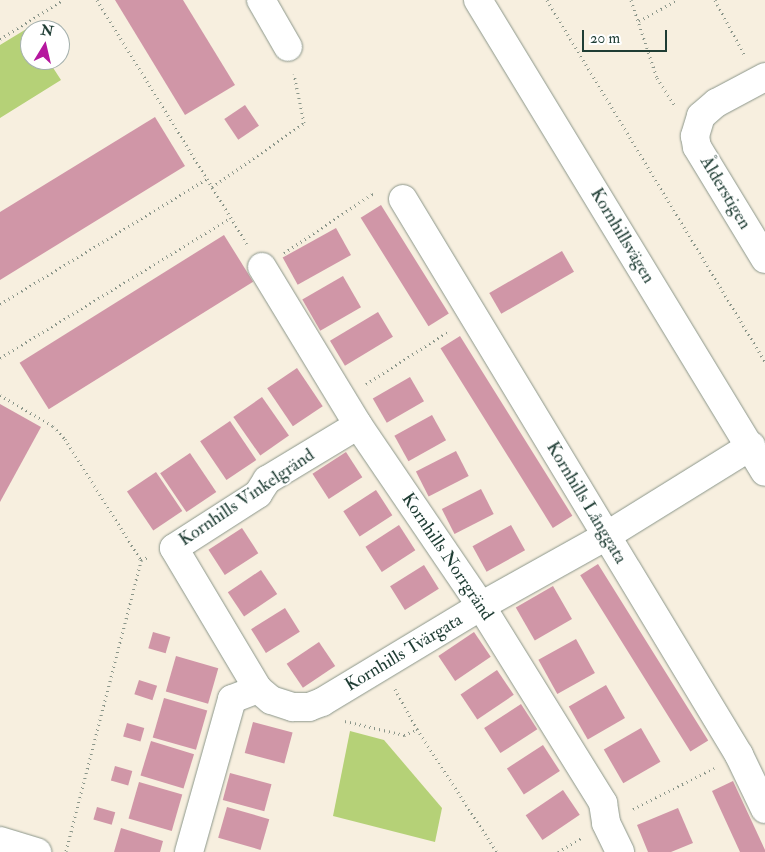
<!DOCTYPE html>
<html>
<head>
<meta charset="utf-8">
<style>
  body { margin:0 }
  #map { position:relative; width:765px; height:852px; overflow:hidden; background:#f7efdf; font-family:"IM FELL Double Pica",serif }
  div>[style] { position:absolute }
  [style*='--x'] { left:calc(var(--x)*1px); top:calc(var(--y)*1px); width:calc(var(--w)*1px); rotate:calc(var(--a)*1deg) }
  .green>* { inset:0; background:#b5d177 }
  .building>* { inset:0; background:#d096a7; transform-origin:0 0 }
  .path>* { height:3px; margin-top:-1.5px; transform-origin:0; background:repeating-linear-gradient(90deg,#8b968a 0 1px,transparent 0 5px) }
  .roads { filter:drop-shadow(0 0 1px #8b968a) drop-shadow(0 0 1px #8b968a) }
  .minor>* { height:28px; margin:-14px; padding:0 14px; transform-origin:14px; border-radius:14px; background:#fff }
  span { translate:-50% -50%; white-space:nowrap; text-align:center; line-height:1.15; -webkit-text-stroke:4px #fff; paint-order:stroke }
  .street-label { font-size:18px; color:#1f3d34 }
  .north { position:absolute; left:20px; top:20px; width:50px; height:50px; box-sizing:border-box; background:#fff; border:1px solid #a5b1ae; border-radius:50%; rotate:9deg; font-size:14px; font-weight:700; line-height:20px; text-align:center; color:#1f3d34 }
  .north::after { content:''; display:block; margin:auto; width:18px; height:22px; background:#b5179e; clip-path:polygon(50% 0,100% 100%,50% 72%,0 100%) }
  .scale { position:absolute; left:582px; top:30px; width:85px; height:22px; box-sizing:border-box; border:2px solid #1f3d34; border-top:0; padding-left:6px; font-size:15px; line-height:18px; white-space:nowrap; color:#1f3d34; -webkit-text-stroke:4px #fff; paint-order:stroke }
</style>
</head>
<body>
<div id="map">
  <div class="green">
    <div style="clip-path:polygon(28px 28px,30px 60px,48px 60px,61px 80px,0 118px,0 45px)"></div>
    <div style="clip-path:polygon(350px 731px,384px 740px,442px 808px,435px 842px,333px 816px)"></div>
  </div>
  <div class="building">
    <div style="clip-path:polygon(115px 0,183px 0,235px 85px,185px 115px)"></div>
    <div style="left:245px;top:105px;width:25px;height:25px;rotate:56deg"></div>
    <div style="clip-path:polygon(155px 117px,185px 166px,0 280px,0 212px)"></div>
    <div style="left:381px;top:205px;width:128px;height:24px;rotate:58deg"></div>
    <div style="left:336px;top:228px;width:31px;height:61px;rotate:61deg"></div>
    <div style="left:224px;top:235px;width:55px;height:241px;rotate:58deg"></div>
    <div style="left:562px;top:251px;width:24px;height:84px;rotate:60deg"></div>
    <div style="left:343px;top:276px;width:36px;height:47px;rotate:60deg"></div>
    <div style="left:378px;top:312px;width:29px;height:56px;rotate:59deg"></div>
    <div style="left:460px;top:336px;width:212px;height:23px;rotate:58deg"></div>
    <div style="left:297px;top:368px;width:46px;height:36px;rotate:56deg"></div>
    <div style="left:410px;top:377px;width:28px;height:43px;rotate:60deg"></div>
    <div style="left:262px;top:397px;width:47px;height:35px;rotate:55deg"></div>
    <div style="clip-path:polygon(0 404px,41px 427px,0 502px)"></div>
    <div style="left:432px;top:415px;width:29px;height:43px;rotate:61deg"></div>
    <div style="left:230px;top:421px;width:47px;height:36px;rotate:56deg"></div>
    <div style="left:456px;top:451px;width:28px;height:45px;rotate:63deg"></div>
    <div style="left:346px;top:452px;width:30px;height:40px;rotate:57deg"></div>
    <div style="left:190px;top:453px;width:47px;height:36px;rotate:56deg"></div>
    <div style="left:156px;top:472px;width:47px;height:35px;rotate:56deg"></div>
    <div style="left:481px;top:489px;width:28px;height:44px;rotate:63deg"></div>
    <div style="left:376px;top:490px;width:30px;height:39px;rotate:57deg"></div>
    <div style="left:399px;top:525px;width:30px;height:40px;rotate:57deg"></div>
    <div style="left:511px;top:525px;width:29px;height:44px;rotate:61deg"></div>
    <div style="left:242px;top:528px;width:30px;height:40px;rotate:57deg"></div>
    <div style="left:598px;top:564px;width:208px;height:21px;rotate:58deg"></div>
    <div style="left:424px;top:565px;width:28px;height:40px;rotate:58deg"></div>
    <div style="left:261px;top:570px;width:29px;height:40px;rotate:56deg"></div>
    <div style="left:553px;top:586px;width:38px;height:43px;rotate:60deg"></div>
    <div style="left:285px;top:608px;width:28px;height:40px;rotate:58deg"></div>
    <div style="left:153px;top:632px;width:18px;height:17px;rotate:16deg"></div>
    <div style="left:474px;top:632px;width:30px;height:43px;rotate:56deg"></div>
    <div style="left:576px;top:639px;width:39px;height:43px;rotate:61deg"></div>
    <div style="left:319px;top:642px;width:29px;height:39px;rotate:56deg"></div>
    <div style="left:176px;top:656px;width:44px;height:37px;rotate:16deg"></div>
    <div style="left:497px;top:670px;width:30px;height:44px;rotate:56deg"></div>
    <div style="left:139px;top:680px;width:19px;height:15px;rotate:18deg"></div>
    <div style="left:606px;top:685px;width:38px;height:43px;rotate:60deg"></div>
    <div style="left:164px;top:698px;width:45px;height:41px;rotate:16deg"></div>
    <div style="left:521px;top:704px;width:30px;height:44px;rotate:57deg"></div>
    <div style="left:253px;top:722px;width:41px;height:32px;rotate:15deg"></div>
    <div style="left:127px;top:723px;width:18px;height:14px;rotate:16deg"></div>
    <div style="left:641px;top:728px;width:39px;height:43px;rotate:60deg"></div>
    <div style="left:151px;top:741px;width:45px;height:36px;rotate:17deg"></div>
    <div style="left:543px;top:745px;width:31px;height:43px;rotate:57deg"></div>
    <div style="left:115px;top:766px;width:18px;height:15px;rotate:16deg"></div>
    <div style="left:230px;top:773px;width:43px;height:28px;rotate:15deg"></div>
    <div style="clip-path:polygon(733px 781px,765px 850px,765px 852px,740px 852px,712px 791px)"></div>
    <div style="left:139px;top:782px;width:45px;height:38px;rotate:16deg"></div>
    <div style="left:563px;top:790px;width:30px;height:45px;rotate:56deg"></div>
    <div style="left:97px;top:807px;width:19px;height:13px;rotate:16deg"></div>
    <div style="left:227px;top:807px;width:44px;height:32px;rotate:16deg"></div>
    <div style="clip-path:polygon(678px 808px,693px 843px,671px 852px,648px 852px,637px 825px)"></div>
    <div style="clip-path:polygon(121px 828px,163px 841px,160px 852px,114px 852px)"></div>
  </div>
  <div class="path">
    <div style="--x:97;--y:0;--w:286;--a:58.4"></div>
    <div style="--x:547;--y:0;--w:423;--a:58.9"></div>
    <div style="--x:631;--y:0;--w:82;--a:71.6"></div>
    <div style="--x:657;--y:78;--w:33;--a:57"></div>
    <div style="--x:715;--y:0;--w:64;--a:61.8"></div>
    <div style="--x:639;--y:21;--w:43;--a:-28.9"></div>
    <div style="--x:0;--y:39;--w:74;--a:-31.8"></div>
    <div style="--x:212;--y:187;--w:112;--a:-34.8"></div>
    <div style="--x:304;--y:123;--w:50;--a:-101.5"></div>
    <div style="--x:284;--y:253;--w:106;--a:-33.8"></div>
    <div style="--x:372;--y:194;--w:3;--a:18"></div>
    <div style="--x:0;--y:304;--w:243;--a:-31.2"></div>
    <div style="--x:0;--y:358;--w:269;--a:-31.3"></div>
    <div style="--x:366;--y:384;--w:98;--a:-32.6"></div>
    <div style="--x:0;--y:395;--w:61;--a:30.3"></div>
    <div style="--x:53;--y:426;--w:18;--a:47"></div>
    <div style="--x:65;--y:439;--w:143;--a:57.9"></div>
    <div style="--x:395;--y:689;--w:46;--a:61.2"></div>
    <div style="--x:417;--y:729;--w:147;--a:57"></div>
    <div style="--x:345;--y:721;--w:61;--a:13.3"></div>
    <div style="--x:404;--y:735;--w:13;--a:-23"></div>
    <div style="--x:633;--y:809;--w:91;--a:-26.8"></div>
    <div style="--x:66;--y:851;--w:301;--a:-75.5"></div>
    <div style="--x:141;--y:560;--w:8;--a:-23"></div>
    <div style="--x:558;--y:852;--w:29;--a:-31"></div>
  </div>
  <div class="roads">
    <div class="minor">
      <div style="--x:261;--y:0;--w:54;--a:60.1"></div>
      <div style="--x:478;--y:0;--w:552;--a:58.7"></div>
      <div style="--x:765;--y:77;--w:55;--a:152"></div>
      <div style="--x:716;--y:103;--w:20;--a:139"></div>
      <div style="--x:701;--y:116;--w:21;--a:107"></div>
      <div style="--x:695;--y:136;--w:11;--a:80"></div>
      <div style="--x:697;--y:147;--w:131;--a:58.7"></div>
      <div style="--x:403;--y:199;--w:650;--a:58.85"></div>
      <div style="--x:739;--y:755;--w:60;--a:64.3"></div>
      <div style="--x:262;--y:267;--w:185;--a:58.7"></div>
      <div style="--x:358;--y:425;--w:219;--a:55.8"></div>
      <div style="--x:481;--y:606;--w:232;--a:58.2"></div>
      <div style="--x:603;--y:803;--w:20;--a:81"></div>
      <div style="--x:606;--y:823;--w:32;--a:64"></div>
      <div style="--x:258;--y:689;--w:164;--a:-120.8"></div>
      <div style="--x:174;--y:548;--w:100;--a:-32.7"></div>
      <div style="--x:258;--y:494;--w:17;--a:-57"></div>
      <div style="--x:267;--y:480;--w:106;--a:-31.1"></div>
      <div style="--x:0;--y:841;--w:39;--a:17"></div>
      <div style="--x:189;--y:852;--w:159;--a:-74.3"></div>
      <div style="--x:232;--y:699;--w:28;--a:-21"></div>
      <div style="--x:258;--y:689;--w:17;--a:40"></div>
      <div style="--x:271;--y:700;--w:23;--a:18"></div>
      <div style="--x:293;--y:707;--w:16;--a:0"></div>
      <div style="--x:309;--y:707;--w:14;--a:-21"></div>
      <div style="--x:322;--y:702;--w:186;--a:-31.1"></div>
      <div style="--x:481;--y:606;--w:143;--a:-29.2"></div>
      <div style="--x:606;--y:536;--w:171;--a:-31.8"></div>
    </div>
  </div>
  <div class="street-label">
    <span style="left:725px;top:193px;rotate:59deg">Ålderstigen</span>
    <span style="left:622px;top:236px;rotate:59deg">Kornhillsvägen</span>
    <span style="left:247px;top:498px;rotate:-34deg">Kornhills Vinkelgränd</span>
    <span style="left:586px;top:503px;rotate:59deg">Kornhills Långgata</span>
    <span style="left:447px;top:557px;rotate:56deg">Kornhills Norrgränd</span>
    <span style="left:404px;top:653px;rotate:-31deg">Kornhills Tvärgata</span>
  </div>
  <div class="north">N</div>
  <div class="scale">20 m</div>
</div>
</body>
</html>
